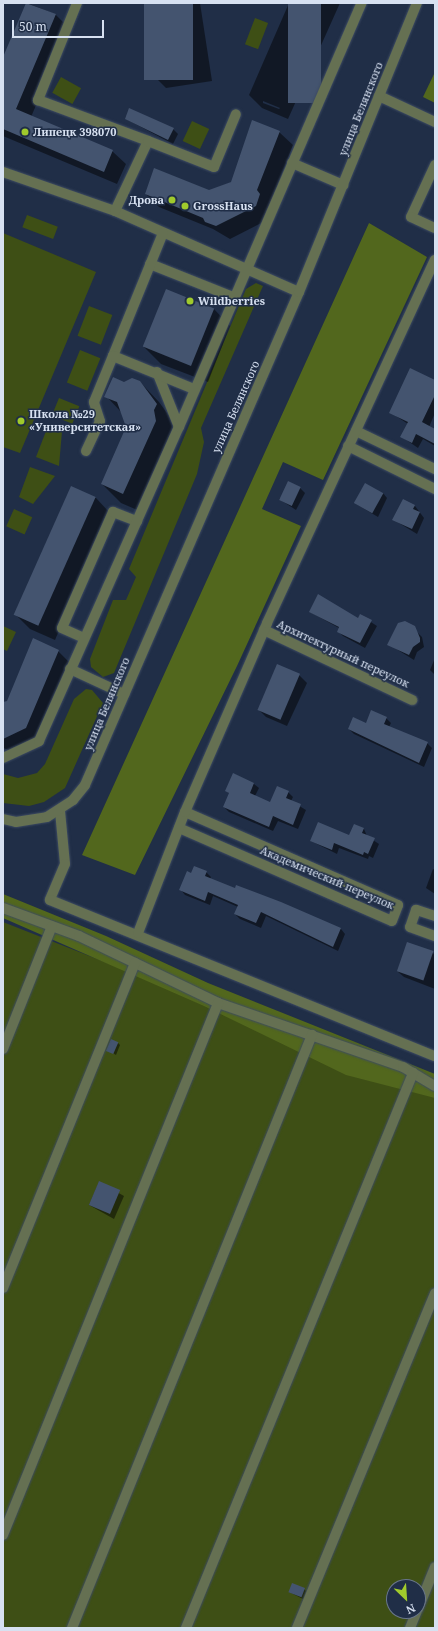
<!DOCTYPE html>
<html>
<head>
<meta charset="utf-8">
<style>
  body { margin:0 }
  #map { position:relative; width:438px; height:1631px; overflow:hidden; background:#202e47; font-family:"Noto Serif",serif }
  div>[style] { position:absolute }
  [style*='--x'] { left:calc(var(--x)*1px); top:calc(var(--y)*1px); width:calc(var(--w)*1px); rotate:calc(var(--a)*1deg) }
  .green>* { inset:0; background:#3e4f15; transform-origin:0 0 }
  .forest>* { inset:0; background:#52671d }
  .shadow>* { inset:0; background:#0007 }
  .building>* { inset:0; background:#44546f; transform-origin:0 0 }
  .roads { filter:drop-shadow(0 0 1px #3d4b62) drop-shadow(0 0 1px #3d4b62) }
  .minor>* { height:10px; margin:-5px; padding:0 5px; transform-origin:5px; border-radius:5px; background:#657052 }
  .dots>* { width:11px; height:11px; translate:-50% -50%; box-sizing:border-box; border:2px solid #202e47; border-radius:50% }
  span { translate:-50% -50%; white-space:nowrap; text-align:center; line-height:1.15; -webkit-text-stroke:3px #202e47; paint-order:stroke }
  .street-label { font-size:11px; color:#d7e1f1 }
  .poi-label { font-size:11px; color:#d7e1f1; font-weight:700 }
  .left { translate:0 -50%; text-align:left }
  .right { translate:-100% -50%; text-align:right }
  .frame { position:absolute; inset:0; border:4px solid #d7e1f1; pointer-events:none }
  .north { position:absolute; left:386px; top:1579px; width:40px; height:40px; box-sizing:border-box; background:#202e47; border:1px solid #69768b; border-radius:50%; rotate:155deg; font-size:11px; font-weight:700; line-height:16px; text-align:center; color:#d7e1f1 }
  .north::after { content:''; display:block; margin:auto; width:14px; height:18px; background:#a0ca2c; clip-path:polygon(50% 0,100% 100%,50% 72%,0 100%) }
  .scale { position:absolute; left:12px; top:20px; width:92px; height:18px; box-sizing:border-box; border:2px solid #d7e1f1; border-top:0; padding-left:5px; font-size:12px; line-height:14px; white-space:nowrap; color:#d7e1f1; -webkit-text-stroke:3px #202e47; paint-order:stroke }
</style>
</head>
<body>
<div id="map">
  <div class="green">
    <div style="left:255px;top:18px;width:14px;height:28px;rotate:21deg"></div>
    <div style="left:61px;top:77px;width:23px;height:18px;rotate:29deg"></div>
    <div style="left:192px;top:121px;width:19px;height:22px;rotate:25deg"></div>
    <div style="left:27px;top:215px;width:33px;height:13px;rotate:21deg"></div>
    <div style="clip-path:polygon(3px 233px,96px 272px,20px 453px,3px 447px)"></div>
    <div style="clip-path:polygon(256px 283px,263px 286px,201px 428px,204px 442px,197px 474px,114px 673px,103px 677px,91px 667px,90px 659px,113px 600px,126px 600px,136px 577px,129px 569px,246px 289px)"></div>
    <div style="left:89px;top:306px;width:25px;height:32px;rotate:21deg"></div>
    <div style="left:80px;top:350px;width:22px;height:35px;rotate:22deg"></div>
    <div style="left:59px;top:398px;width:22px;height:19px;rotate:22deg"></div>
    <div style="clip-path:polygon(48px 426px,62px 431px,59px 466px,36px 457px)"></div>
    <div style="clip-path:polygon(30px 467px,55px 476px,33px 504px,19px 497px)"></div>
    <div style="left:14px;top:509px;width:20px;height:19px;rotate:24deg"></div>
    <div style="clip-path:polygon(3px 626px,16px 632px,7px 651px,3px 649px)"></div>
    <div style="clip-path:polygon(86px 689px,92px 690px,103px 703px,65px 788px,44px 802px,29px 806px,3px 803px,3px 774px,18px 778px,37px 773px,45px 764px,74px 699px)"></div>
    <div style="clip-path:polygon(evenodd,3px 922px,435px 1092px,435px 1628px,3px 1628px,3px 922px,394px 1587px,418px 1587px,418px 1611px,394px 1611px,394px 1587px)"></div>
  </div>
  <div class="forest">
    <div style="clip-path:polygon(435px 72px,435px 103px,423px 97px)"></div>
    <div style="clip-path:polygon(369px 223px,427px 257px,323px 480px,283px 462px,262px 509px,301px 526px,237px 666px,135px 875px,82px 855px)"></div>
    <div style="clip-path:polygon(3px 894px,106px 936px,208px 983px,435px 1074px,435px 1098px,346px 1075px,204px 1006px,3px 918px)"></div>
  </div>
  <div class="shadow">
    <div style="clip-path:polygon(27px 3px,55px 14px,69px 28px,31px 117px,112px 151px,126px 164px,117px 184px,3px 136px,3px 59px)"></div>
    <div style="clip-path:polygon(145px 3px,200px 3px,212px 81px,166px 88px,157px 79px)"></div>
    <div style="clip-path:polygon(evenodd,289px 3px,340px 3px,288px 119px,262px 108px,249px 95px,289px 3px,263px 101px,280px 108px,279px 109px,263px 103px,263px 101px)"></div>
    <div style="clip-path:polygon(126px 119px,173px 129px,178px 134px,173px 144px)"></div>
    <div style="clip-path:polygon(279px 132px,293px 145px,270px 205px,269px 219px,230px 239px,213px 229px,159px 207px,146px 194px,209px 191px,232px 182px)"></div>
    <div style="clip-path:polygon(214px 309px,230px 326px,208px 382px,161px 364px,144px 347px)"></div>
    <div style="clip-path:polygon(435px 381px,435px 413px,429px 427px,435px 430px,435px 446px,423px 439px,418px 448px,402px 437px,408px 424px,390px 412px)"></div>
    <div style="clip-path:polygon(140px 382px,159px 402px,175px 424px,142px 512px,121px 503px,102px 484px,127px 427px,122px 413px,106px 396px,124px 383px)"></div>
    <div style="clip-path:polygon(71px 488px,96px 498px,109px 512px,55px 640px,30px 629px,17px 616px)"></div>
    <div style="clip-path:polygon(300px 488px,305px 493px,296px 510px,279px 499px)"></div>
    <div style="clip-path:polygon(383px 493px,387px 498px,378px 517px,356px 504px)"></div>
    <div style="clip-path:polygon(415px 506px,424px 518px,417px 534px,394px 520px)"></div>
    <div style="clip-path:polygon(310px 612px,358px 619px,360px 615px,377px 626px,365px 648px,343px 636px,338px 631px,339px 628px)"></div>
    <div style="clip-path:polygon(410px 625px,422px 637px,424px 647px,417px 652px,414px 660px,388px 644px)"></div>
    <div style="clip-path:polygon(58px 651px,72px 665px,39px 741px,15px 752px,3px 748px,3px 703px,8px 701px)"></div>
    <div style="clip-path:polygon(435px 658px,435px 675px,430px 670px)"></div>
    <div style="clip-path:polygon(299px 675px,307px 683px,287px 726px,266px 717px,258px 709px)"></div>
    <div style="clip-path:polygon(386px 718px,391px 723px,389px 727px,427px 743px,432px 748px,424px 767px,354px 734px,349px 729px)"></div>
    <div style="clip-path:polygon(234px 774px,254px 784px,259px 788px,255px 796px,271px 804px,288px 792px,293px 797px,291px 801px,306px 810px,298px 829px,278px 821px,273px 831px,229px 812px,224px 807px,230px 794px,226px 790px)"></div>
    <div style="clip-path:polygon(355px 825px,364px 829px,367px 836px,379px 844px,373px 858px,369px 856px,368px 859px,339px 848px,337px 854px,311px 841px,350px 837px)"></div>
    <div style="clip-path:polygon(433px 869px,435px 870px,435px 894px,426px 888px)"></div>
    <div style="clip-path:polygon(206px 872px,211px 877px,210px 879px,341px 929px,345px 934px,338px 951px,266px 916px,261px 928px,240px 919px,235px 914px,238px 907px,213px 896px,210px 905px,185px 895px,181px 890px,191px 874px)"></div>
    <div style="clip-path:polygon(432px 952px,435px 955px,435px 989px,404px 977px,397px 971px)"></div>
    <div style="clip-path:polygon(118px 1043px,120px 1045px,116px 1055px,108px 1050px)"></div>
    <div style="clip-path:polygon(99px 1182px,124px 1196px,114px 1219px,89px 1205px)"></div>
    <div style="clip-path:polygon(304px 1589px,306px 1591px,303px 1599px,289px 1592px)"></div>
  </div>
  <div class="building">
    <div style="clip-path:polygon(26px 3px,56px 14px,16px 109px,113px 150px,104px 172px,3px 129px,3px 57px)"></div>
    <div style="left:144px;top:3px;width:49px;height:77px"></div>
    <div style="left:288px;top:3px;width:33px;height:100px"></div>
    <div style="clip-path:polygon(129px 108px,174px 128px,168px 140px,125px 119px)"></div>
    <div style="clip-path:polygon(252px 120px,280px 131px,257px 190px,260px 194px,256px 206px,216px 226px,205px 222px,203px 218px,145px 194px,154px 168px,209px 190px,231px 182px)"></div>
    <div style="left:166px;top:289px;width:52px;height:62px;rotate:22deg"></div>
    <div style="clip-path:polygon(410px 368px,435px 380px,435px 395px,422px 422px,435px 429px,435px 444px,416px 434px,412px 443px,400px 437px,408px 422px,389px 413px)"></div>
    <div style="clip-path:polygon(113px 377px,124px 382px,132px 378px,140px 381px,157px 404px,154px 410px,156px 421px,123px 494px,101px 484px,126px 427px,117px 402px,104px 397px)"></div>
    <div style="left:288px;top:481px;width:14px;height:21px;rotate:25deg"></div>
    <div style="left:365px;top:483px;width:21px;height:23px;rotate:29deg"></div>
    <div style="left:71px;top:486px;width:27px;height:141px;rotate:24deg"></div>
    <div style="clip-path:polygon(403px 499px,415px 505px,413px 509px,420px 512px,412px 529px,392px 520px)"></div>
    <div style="clip-path:polygon(318px 594px,358px 618px,360px 614px,372px 620px,360px 643px,337px 632px,339px 627px,309px 612px)"></div>
    <div style="clip-path:polygon(405px 621px,415px 626px,420px 638px,420px 642px,413px 647px,409px 655px,387px 645px,398px 623px)"></div>
    <div style="clip-path:polygon(33px 638px,59px 650px,26px 728px,3px 739px,3px 702px,7px 701px)"></div>
    <div style="left:277px;top:664px;width:25px;height:50px;rotate:23deg"></div>
    <div style="clip-path:polygon(371px 710px,387px 717px,384px 724px,428px 742px,419px 763px,348px 729px,353px 717px,366px 723px)"></div>
    <div style="clip-path:polygon(233px 773px,254px 783px,250px 793px,270px 802px,277px 786px,289px 791px,286px 798px,301px 804px,293px 825px,273px 816px,269px 827px,223px 807px,229px 793px,225px 791px)"></div>
    <div style="clip-path:polygon(318px 822px,349px 835px,354px 824px,364px 828px,362px 833px,375px 838px,368px 854px,364px 852px,363px 855px,334px 843px,332px 850px,310px 841px)"></div>
    <div style="clip-path:polygon(194px 866px,207px 871px,205px 876px,235px 888px,236px 885px,281px 902px,341px 928px,333px 947px,261px 912px,256px 923px,234px 914px,238px 905px,208px 892px,205px 901px,179px 890px,187px 871px,191px 873px)"></div>
    <div style="left:407px;top:942px;width:28px;height:31px;rotate:19deg"></div>
    <div style="left:111px;top:1039px;width:8px;height:13px;rotate:23deg"></div>
    <div style="left:99px;top:1181px;width:23px;height:26px;rotate:23deg"></div>
    <div style="left:292px;top:1583px;width:14px;height:10px;rotate:21deg"></div>
  </div>
  <div class="roads">
    <div class="minor">
      <div style="--x:77;--y:3;--w:105;--a:111.9"></div>
      <div style="--x:38;--y:100;--w:117;--a:20.4"></div>
      <div style="--x:379;--y:96;--w:62;--a:24.9"></div>
      <div style="--x:292;--y:163;--w:56;--a:23.3"></div>
      <div style="--x:435;--y:165;--w:57;--a:114.8"></div>
      <div style="--x:411;--y:217;--w:26;--a:25"></div>
      <div style="--x:3;--y:172;--w:119;--a:19.2"></div>
      <div style="--x:115;--y:211;--w:201;--a:23.8"></div>
      <div style="--x:115;--y:211;--w:77;--a:-64.8"></div>
      <div style="--x:148;--y:141;--w:71;--a:21.5"></div>
      <div style="--x:214;--y:167;--w:57;--a:-67.5"></div>
      <div style="--x:150;--y:264;--w:89;--a:21.7"></div>
      <div style="--x:113;--y:356;--w:133;--a:-67.9"></div>
      <div style="--x:157;--y:372;--w:59;--a:68.2"></div>
      <div style="--x:356;--y:431;--w:88;--a:25.7"></div>
      <div style="--x:348;--y:446;--w:97;--a:26.3"></div>
      <div style="--x:86;--y:451;--w:33;--a:-65"></div>
      <div style="--x:100;--y:421;--w:20;--a:-108"></div>
      <div style="--x:94;--y:402;--w:50;--a:-67.6"></div>
      <div style="--x:113;--y:356;--w:87;--a:22.2"></div>
      <div style="--x:264;--y:630;--w:164;--a:25.3"></div>
      <div style="--x:84;--y:638;--w:24;--a:-156"></div>
      <div style="--x:62;--y:628;--w:127;--a:-66.3"></div>
      <div style="--x:113;--y:512;--w:26;--a:21"></div>
      <div style="--x:70;--y:669;--w:60;--a:24.8"></div>
      <div style="--x:3;--y:758;--w:40;--a:-25"></div>
      <div style="--x:39;--y:741;--w:344;--a:-66"></div>
      <div style="--x:179;--y:427;--w:462;--a:-66.7"></div>
      <div style="--x:60;--y:811;--w:53;--a:84.6"></div>
      <div style="--x:65;--y:864;--w:39;--a:113"></div>
      <div style="--x:50;--y:900;--w:415;--a:22.1"></div>
      <div style="--x:3;--y:819;--w:13;--a:13"></div>
      <div style="--x:16;--y:822;--w:31;--a:-9"></div>
      <div style="--x:47;--y:817;--w:31;--a:-33"></div>
      <div style="--x:73;--y:800;--w:19;--a:-51"></div>
      <div style="--x:85;--y:785;--w:537;--a:-66.54"></div>
      <div style="--x:299;--y:292;--w:312;--a:-67.8"></div>
      <div style="--x:179;--y:828;--w:232;--a:23.6"></div>
      <div style="--x:392;--y:921;--w:17;--a:-69"></div>
      <div style="--x:398;--y:905;--w:232;--a:-156.4"></div>
      <div style="--x:3;--y:908;--w:81;--a:20.2"></div>
      <div style="--x:79;--y:936;--w:154;--a:25.7"></div>
      <div style="--x:218;--y:1003;--w:196;--a:19.1"></div>
      <div style="--x:403;--y:1067;--w:37;--a:31"></div>
      <div style="--x:435;--y:916;--w:20;--a:-162"></div>
      <div style="--x:416;--y:910;--w:18;--a:109"></div>
      <div style="--x:410;--y:927;--w:27;--a:20"></div>
      <div style="--x:138;--y:933;--w:130;--a:-68.8"></div>
      <div style="--x:185;--y:812;--w:206;--a:-66.5"></div>
      <div style="--x:267;--y:623;--w:400;--a:-65.2"></div>
      <div style="--x:3;--y:1049;--w:132;--a:-68.3"></div>
      <div style="--x:3;--y:1288;--w:351;--a:-67.9"></div>
      <div style="--x:3;--y:1535;--w:574;--a:-67.99"></div>
      <div style="--x:418;--y:1609;--w:45;--a:-68"></div>
      <div style="--x:72;--y:1628;--w:640;--a:-67.97"></div>
      <div style="--x:186;--y:1628;--w:600;--a:-67.75"></div>
      <div style="--x:297;--y:1628;--w:362;--a:-67.6"></div>
      <div style="--x:410;--y:1628;--w:18;--a:-68"></div>
    </div>
  </div>
  <div class="dots">
    <div style="left:25px;top:132px;background:#a0ca2c"></div>
    <div style="left:172px;top:200px;background:#a0ca2c"></div>
    <div style="left:185px;top:206px;background:#a0ca2c"></div>
    <div style="left:190px;top:301px;background:#a0ca2c"></div>
    <div style="left:21px;top:421px;background:#a0ca2c"></div>
  </div>
  <div class="street-label">
    <span style="left:361px;top:109px;rotate:-68deg">улица Белянского</span>
    <span style="left:236px;top:407px;rotate:-66deg">улица Белянского</span>
    <span style="left:343px;top:654px;rotate:25deg">Архитектурный переулок</span>
    <span style="left:107px;top:704px;rotate:-67deg">улица Белянского</span>
    <span style="left:327px;top:878px;rotate:23deg">Академический переулок</span>
  </div>
  <div class="poi-label">
    <span class="left" style="left:33px;top:132px">Липецк 398070</span>
    <span class="right" style="left:164px;top:200px">Дрова</span>
    <span class="left" style="left:193px;top:206px">GrossHaus</span>
    <span class="left" style="left:198px;top:301px">Wildberries</span>
    <span class="left" style="left:29px;top:421px">Школа №29<br>«Университетская»</span>
  </div>
  <div class="frame"></div>
  <div class="north">N</div>
  <div class="scale">50 m</div>
</div>
</body>
</html>
